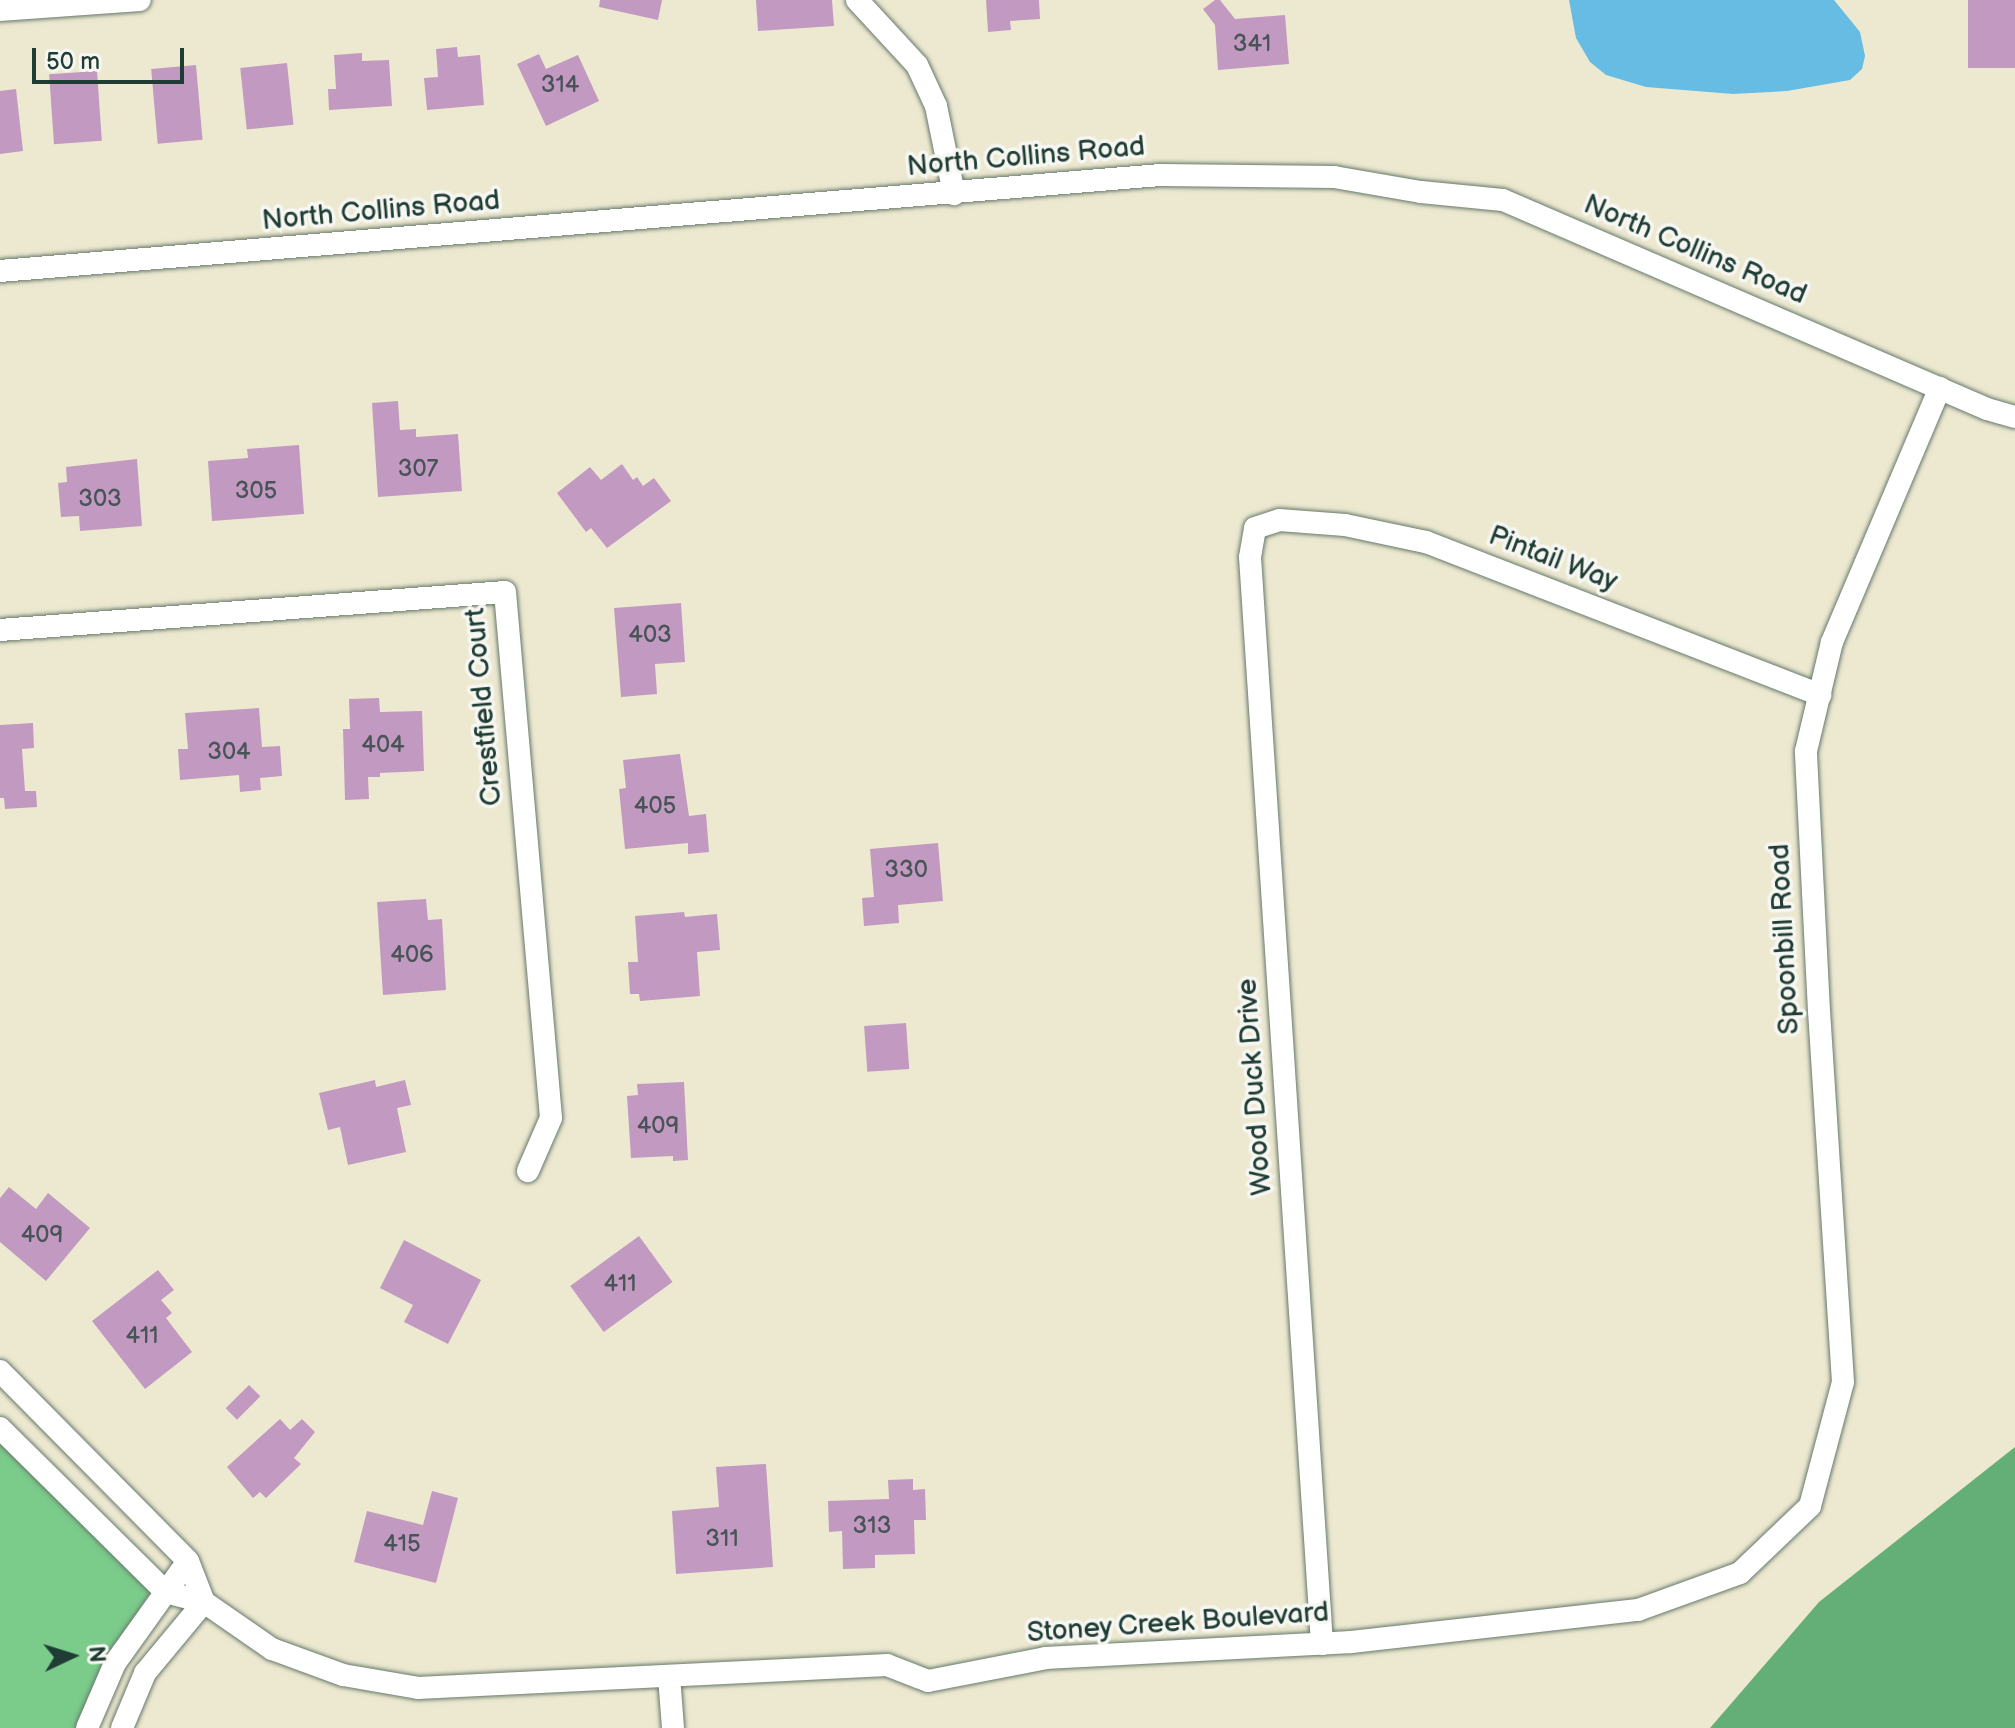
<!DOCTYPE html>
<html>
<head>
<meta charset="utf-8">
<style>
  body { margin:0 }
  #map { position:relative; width:2015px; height:1728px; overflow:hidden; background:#ede9d1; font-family:"Balsamiq Sans",sans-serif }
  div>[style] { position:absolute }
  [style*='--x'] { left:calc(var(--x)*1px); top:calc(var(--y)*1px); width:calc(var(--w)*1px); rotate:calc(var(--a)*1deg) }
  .green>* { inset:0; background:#7bcb8b }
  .forest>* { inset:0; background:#64af77 }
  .water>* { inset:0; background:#67bce4 }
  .building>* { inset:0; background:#c29ac1; transform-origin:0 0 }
  .roads { filter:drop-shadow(0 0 2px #67796b) drop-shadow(0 0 2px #67796b) }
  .minor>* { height:22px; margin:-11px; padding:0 11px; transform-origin:11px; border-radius:11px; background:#fff }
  span { translate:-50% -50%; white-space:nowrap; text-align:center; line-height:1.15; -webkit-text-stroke:7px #f6f6f2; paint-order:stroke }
  .number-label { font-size:24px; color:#485457 }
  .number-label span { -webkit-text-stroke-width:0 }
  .street-label { font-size:28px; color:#1f3d34 }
  .north { position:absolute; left:32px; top:1616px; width:80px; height:80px; -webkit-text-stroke:6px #f6f6f2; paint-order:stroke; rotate:86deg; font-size:22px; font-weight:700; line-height:32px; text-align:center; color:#1f3d34 }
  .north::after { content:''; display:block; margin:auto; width:28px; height:36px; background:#1f3d34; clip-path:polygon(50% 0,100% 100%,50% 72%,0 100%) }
  .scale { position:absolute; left:32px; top:48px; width:152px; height:36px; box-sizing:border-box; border:4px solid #1f3d34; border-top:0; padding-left:10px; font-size:24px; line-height:28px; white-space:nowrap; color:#1f3d34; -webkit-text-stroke:6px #f6f6f2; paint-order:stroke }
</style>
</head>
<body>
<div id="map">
  <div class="green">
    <div style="clip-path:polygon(0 1438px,151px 1592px,105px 1661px,83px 1728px,0 1728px)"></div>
  </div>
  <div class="forest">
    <div style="clip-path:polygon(2015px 1447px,2015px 1728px,1710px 1728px,1819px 1602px)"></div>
  </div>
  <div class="water">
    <div style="clip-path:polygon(1569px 0,1834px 0,1860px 32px,1865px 56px,1862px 69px,1850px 80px,1787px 91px,1733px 94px,1646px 87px,1606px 75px,1590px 62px,1576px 38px)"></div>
  </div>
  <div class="building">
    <div style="clip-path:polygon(600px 0,662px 0,658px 20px,599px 7px)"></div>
    <div style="clip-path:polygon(756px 0,832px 0,834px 26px,758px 31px)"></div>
    <div style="clip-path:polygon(986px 0,1039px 0,1040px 19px,1010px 21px,1011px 30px,988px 32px)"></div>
    <div style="clip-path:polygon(1215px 0,1220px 0,1235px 19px,1285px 15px,1289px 64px,1218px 70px,1215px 25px,1203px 9px)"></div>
    <div style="left:1968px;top:0;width:47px;height:68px"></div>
    <div style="clip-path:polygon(457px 47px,458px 57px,480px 55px,484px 105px,427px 110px,424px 78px,438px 77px,436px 49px)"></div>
    <div style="clip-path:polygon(362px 53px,362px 61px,389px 60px,392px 106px,329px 110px,328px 89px,336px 89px,334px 55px)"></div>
    <div style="clip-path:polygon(539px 54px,546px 69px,578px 55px,599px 101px,546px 126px,517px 64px)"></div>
    <div style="left:287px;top:63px;width:62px;height:47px;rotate:84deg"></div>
    <div style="left:196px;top:65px;width:75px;height:45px;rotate:85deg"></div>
    <div style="left:97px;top:71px;width:70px;height:48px;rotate:86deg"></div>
    <div style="clip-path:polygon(16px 89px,23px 151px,0 154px,0 91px)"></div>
    <div style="clip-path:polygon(398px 401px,400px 430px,416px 429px,416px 437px,458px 434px,462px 491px,378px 497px,372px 403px)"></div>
    <div style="clip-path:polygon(299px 445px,304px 514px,212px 521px,208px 461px,248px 458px,247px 449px)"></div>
    <div style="clip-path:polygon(137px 459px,142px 526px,80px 531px,79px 516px,61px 517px,58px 483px,67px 482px,66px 467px)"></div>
    <div style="clip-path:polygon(622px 464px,633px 480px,637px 477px,643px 486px,654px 478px,671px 501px,607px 548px,591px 528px,586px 532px,557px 493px,590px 467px,601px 480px)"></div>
    <div style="clip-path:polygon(681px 603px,685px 662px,655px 664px,657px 694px,621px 697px,614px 608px)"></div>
    <div style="clip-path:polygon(379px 698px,380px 712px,422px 711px,424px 771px,380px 773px,380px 777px,368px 777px,369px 799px,345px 800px,343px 729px,350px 729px,349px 699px)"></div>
    <div style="clip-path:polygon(259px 708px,262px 747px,280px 746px,282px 776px,260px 778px,261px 790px,240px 792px,239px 775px,180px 780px,178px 749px,188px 749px,185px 713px)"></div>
    <div style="clip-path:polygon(33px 723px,34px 748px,22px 749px,25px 791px,36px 791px,37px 807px,5px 809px,4px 798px,0 798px,0 725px)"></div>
    <div style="clip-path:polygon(680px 754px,689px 816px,706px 814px,709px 852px,688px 854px,688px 843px,625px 849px,619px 789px,626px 788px,623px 760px)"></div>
    <div style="clip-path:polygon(938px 843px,943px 901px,898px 905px,899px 923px,864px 926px,862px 898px,874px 897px,870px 849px)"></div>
    <div style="clip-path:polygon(426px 899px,428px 920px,442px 919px,446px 990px,383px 995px,377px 902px)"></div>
    <div style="clip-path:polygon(684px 912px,685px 917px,717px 914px,720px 950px,697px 952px,700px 996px,640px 1001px,639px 994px,630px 994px,628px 962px,638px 962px,635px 916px)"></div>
    <div style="left:906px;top:1023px;width:46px;height:42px;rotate:86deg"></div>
    <div style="clip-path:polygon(375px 1080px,376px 1087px,405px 1080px,411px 1105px,397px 1108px,406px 1152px,348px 1165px,340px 1127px,328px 1130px,319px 1093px)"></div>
    <div style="clip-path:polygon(684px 1082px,688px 1160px,673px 1161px,673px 1156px,631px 1158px,627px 1096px,638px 1095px,637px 1084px)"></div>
    <div style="clip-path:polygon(9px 1187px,36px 1209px,48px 1193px,90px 1228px,46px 1281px,0 1242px,0 1198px)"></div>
    <div style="left:639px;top:1236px;width:57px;height:85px;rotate:54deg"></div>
    <div style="clip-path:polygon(404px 1240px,481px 1280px,448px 1344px,404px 1322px,413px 1305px,380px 1288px)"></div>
    <div style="clip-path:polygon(158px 1270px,174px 1290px,161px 1300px,172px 1313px,166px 1318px,192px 1352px,145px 1389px,92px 1321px)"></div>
    <div style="left:249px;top:1385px;width:16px;height:33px;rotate:45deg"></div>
    <div style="clip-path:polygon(280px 1419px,290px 1430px,302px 1419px,315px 1432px,294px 1458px,301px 1464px,266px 1498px,260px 1492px,253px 1498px,227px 1467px)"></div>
    <div style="clip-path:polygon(766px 1464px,773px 1567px,676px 1574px,672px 1511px,719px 1507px,716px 1467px)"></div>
    <div style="clip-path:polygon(913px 1479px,913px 1490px,925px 1489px,926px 1520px,914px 1520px,915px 1554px,875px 1555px,875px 1568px,843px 1569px,842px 1531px,829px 1532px,828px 1501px,889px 1499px,888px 1480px)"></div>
    <div style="clip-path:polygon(432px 1491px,458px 1498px,436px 1583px,354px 1562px,367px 1511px,423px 1525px)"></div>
  </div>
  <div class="roads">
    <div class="minor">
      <div style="--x:857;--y:0;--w:88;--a:47.3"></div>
      <div style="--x:917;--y:65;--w:45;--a:65.1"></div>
      <div style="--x:936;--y:106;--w:90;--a:78.4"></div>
      <div style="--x:0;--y:10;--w:140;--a:-4.1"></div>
      <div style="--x:0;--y:271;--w:1165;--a:-4.73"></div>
      <div style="--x:1161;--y:175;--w:173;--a:0.7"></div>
      <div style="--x:1334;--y:177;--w:88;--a:9.8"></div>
      <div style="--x:1421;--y:192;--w:82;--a:5.6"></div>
      <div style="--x:1503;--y:200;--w:527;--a:23.36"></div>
      <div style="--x:1987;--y:409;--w:29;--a:16"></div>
      <div style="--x:0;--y:630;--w:506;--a:-4.3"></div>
      <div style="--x:505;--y:592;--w:528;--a:85"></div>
      <div style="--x:551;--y:1118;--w:58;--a:113.5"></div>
      <div style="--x:0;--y:1371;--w:267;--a:45.3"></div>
      <div style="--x:188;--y:1561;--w:44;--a:68.7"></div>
      <div style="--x:0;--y:1428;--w:233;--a:44.7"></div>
      <div style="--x:166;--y:1592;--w:39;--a:15"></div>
      <div style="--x:204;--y:1602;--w:83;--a:34.7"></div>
      <div style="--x:272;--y:1649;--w:76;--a:20.1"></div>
      <div style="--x:343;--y:1675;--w:76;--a:9.8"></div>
      <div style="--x:418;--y:1688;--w:470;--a:-2.8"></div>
      <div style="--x:887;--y:1665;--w:44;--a:21.3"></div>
      <div style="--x:928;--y:1681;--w:120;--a:-11"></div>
      <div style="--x:1046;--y:1658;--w:305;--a:-3"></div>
      <div style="--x:1351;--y:1642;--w:289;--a:-6.4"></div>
      <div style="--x:1638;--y:1610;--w:109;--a:-19.9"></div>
      <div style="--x:1740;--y:1573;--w:97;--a:-43.7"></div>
      <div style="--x:1810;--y:1506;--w:128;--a:-75.1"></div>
      <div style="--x:1843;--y:1382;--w:372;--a:-93.7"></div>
      <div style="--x:1819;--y:1011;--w:260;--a:-92.9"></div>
      <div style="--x:1806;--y:751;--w:112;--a:-76.6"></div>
      <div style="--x:1832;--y:642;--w:276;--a:-67"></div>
      <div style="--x:1322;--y:1644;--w:1089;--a:-93.79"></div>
      <div style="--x:1250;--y:557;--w:29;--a:-80"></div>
      <div style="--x:1255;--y:528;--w:25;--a:-18"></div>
      <div style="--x:1279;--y:520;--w:66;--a:4.3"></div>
      <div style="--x:1345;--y:525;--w:83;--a:11.9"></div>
      <div style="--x:1426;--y:542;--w:423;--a:21.2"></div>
      <div style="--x:669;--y:1676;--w:52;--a:85.6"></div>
      <div style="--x:87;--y:1728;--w:71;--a:-66.7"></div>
      <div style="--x:115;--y:1663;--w:125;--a:-54.4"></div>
      <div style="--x:122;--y:1728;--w:60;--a:-67.3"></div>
      <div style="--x:145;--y:1673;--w:92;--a:-50.3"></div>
    </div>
  </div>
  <div class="number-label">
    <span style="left:1252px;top:44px">341</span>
    <span style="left:560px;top:85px">314</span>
    <span style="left:418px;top:469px">307</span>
    <span style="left:256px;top:491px">305</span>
    <span style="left:100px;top:499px">303</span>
    <span style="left:650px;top:635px">403</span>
    <span style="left:383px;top:745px">404</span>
    <span style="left:229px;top:752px">304</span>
    <span style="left:655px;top:806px">405</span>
    <span style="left:906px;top:870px">330</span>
    <span style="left:412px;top:955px">406</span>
    <span style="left:658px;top:1126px">409</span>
    <span style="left:42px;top:1235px">409</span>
    <span style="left:620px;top:1284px">411</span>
    <span style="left:142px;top:1336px">411</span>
    <span style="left:872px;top:1526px">313</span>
    <span style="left:722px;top:1539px">311</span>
    <span style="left:402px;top:1544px">415</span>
  </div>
  <div class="street-label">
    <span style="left:1026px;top:157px;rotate:-5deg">North Collins Road</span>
    <span style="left:381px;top:211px;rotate:-5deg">North Collins Road</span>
    <span style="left:1695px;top:250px;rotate:23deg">North Collins Road</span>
    <span style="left:1553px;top:559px;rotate:21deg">Pintail Way</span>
    <span style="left:484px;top:707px;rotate:-95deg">Crestfield Court</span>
    <span style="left:1785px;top:939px;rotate:-93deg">Spoonbill Road</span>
    <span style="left:1255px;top:1087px;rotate:-94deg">Wood Duck Drive</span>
    <span style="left:1178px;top:1623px;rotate:-4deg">Stoney Creek Boulevard</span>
  </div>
  <div class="north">N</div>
  <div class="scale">50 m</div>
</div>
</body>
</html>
